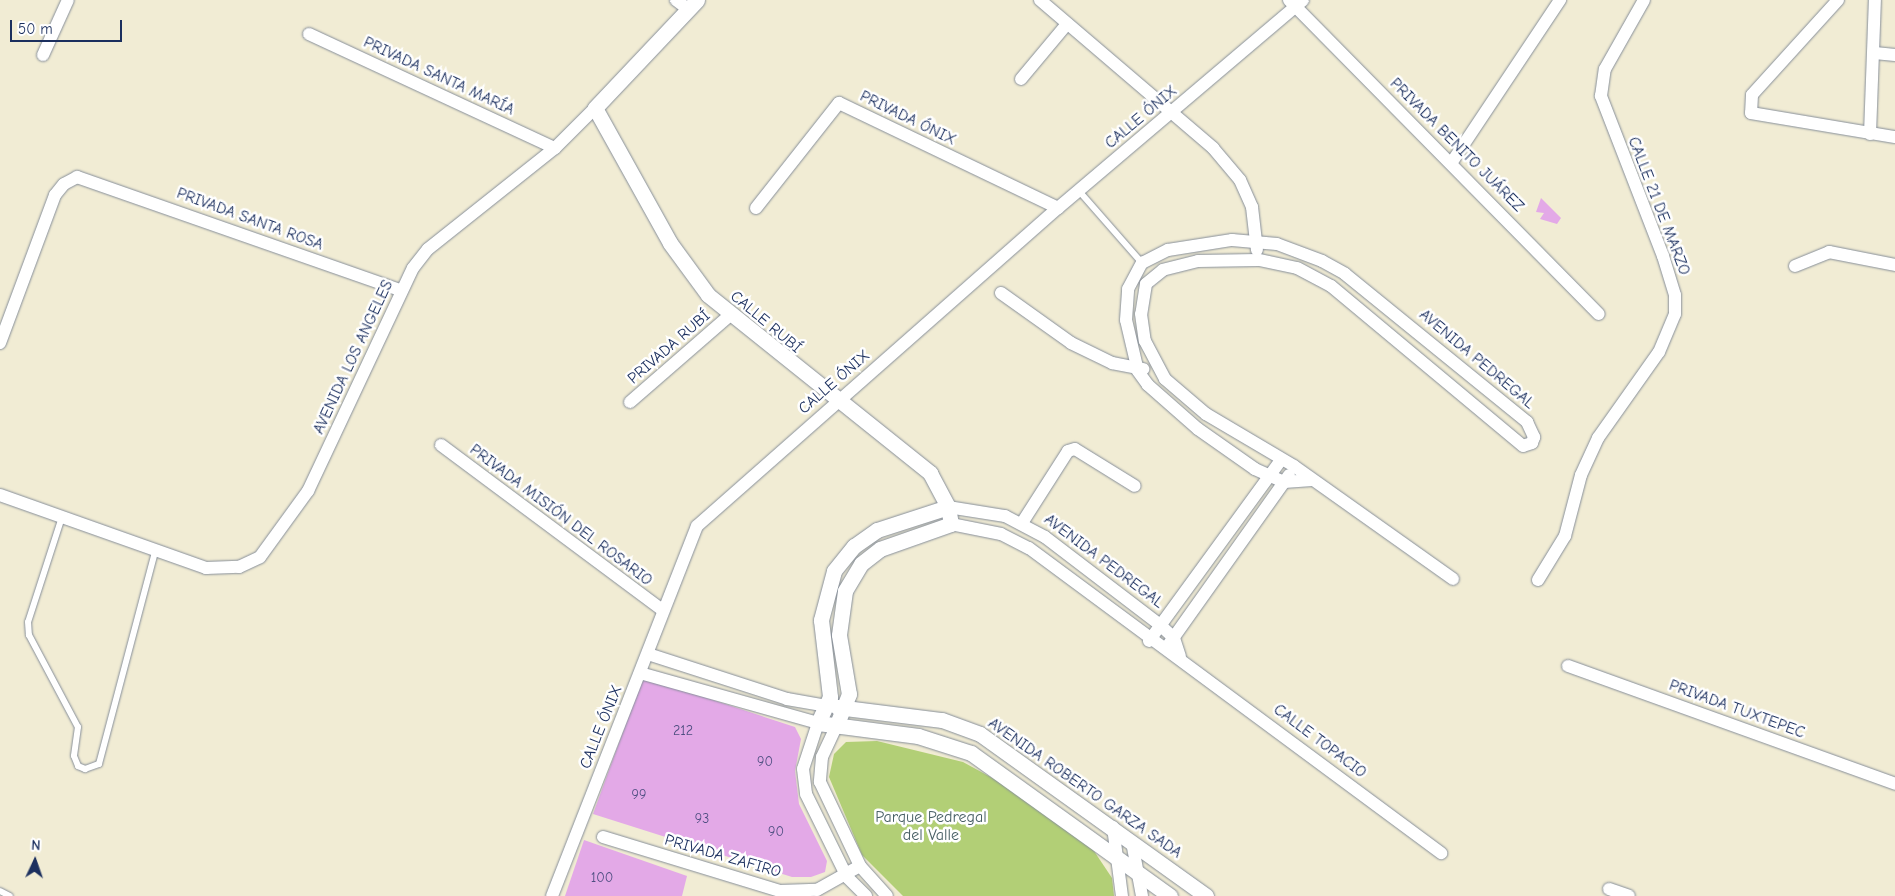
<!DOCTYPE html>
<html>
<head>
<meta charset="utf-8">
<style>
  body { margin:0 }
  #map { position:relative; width:1895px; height:896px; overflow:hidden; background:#f1ecd4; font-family:"Comic Neue",sans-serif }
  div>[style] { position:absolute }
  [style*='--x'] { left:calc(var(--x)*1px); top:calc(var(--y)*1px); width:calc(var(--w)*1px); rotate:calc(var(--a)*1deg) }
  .green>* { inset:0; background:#b2cf76 }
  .building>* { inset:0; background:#e3a9e7 }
  .roads { filter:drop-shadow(0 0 1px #868e99) drop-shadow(0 0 1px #868e99) }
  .service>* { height:6px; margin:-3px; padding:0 3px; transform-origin:3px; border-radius:3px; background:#fff }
  .minor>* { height:12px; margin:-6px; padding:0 6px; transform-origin:6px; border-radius:6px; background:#fff }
  .tertiary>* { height:15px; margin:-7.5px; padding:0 7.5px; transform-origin:7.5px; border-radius:7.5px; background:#fff }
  span { translate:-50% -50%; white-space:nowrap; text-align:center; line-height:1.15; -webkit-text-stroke:5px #fff; paint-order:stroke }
  .number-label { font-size:14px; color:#4d4e80 }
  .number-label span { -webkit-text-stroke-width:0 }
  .street-label { font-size:16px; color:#1b2f5e }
  .park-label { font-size:16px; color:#485f65 }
  .north { position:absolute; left:10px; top:836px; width:50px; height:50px; -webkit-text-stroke:4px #fff; paint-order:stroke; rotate:3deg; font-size:14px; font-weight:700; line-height:20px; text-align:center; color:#1b2f5e }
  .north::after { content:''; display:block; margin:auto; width:18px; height:22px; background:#1b2f5e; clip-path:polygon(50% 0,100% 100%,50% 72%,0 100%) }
  .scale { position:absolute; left:10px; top:20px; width:112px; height:22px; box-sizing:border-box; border:2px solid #1b2f5e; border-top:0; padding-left:6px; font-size:15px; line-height:18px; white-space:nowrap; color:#1b2f5e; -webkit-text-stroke:4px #fff; paint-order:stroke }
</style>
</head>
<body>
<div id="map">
  <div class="green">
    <div style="clip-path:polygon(877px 741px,963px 762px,1040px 804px,1094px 851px,1112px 878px,1114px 896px,903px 896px,862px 855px,829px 777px,834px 754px,846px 742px)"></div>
  </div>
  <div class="building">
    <div style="clip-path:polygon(1541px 198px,1561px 218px,1557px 224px,1540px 219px,1544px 213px,1536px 212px)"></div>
    <div style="clip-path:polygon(643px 677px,795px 727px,801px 739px,795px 771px,799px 804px,827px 861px,825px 872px,811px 877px,792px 877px,593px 814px)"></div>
    <div style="clip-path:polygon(584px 840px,687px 876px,682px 896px,565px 896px)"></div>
  </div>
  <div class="roads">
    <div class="service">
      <div style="--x:1079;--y:191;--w:96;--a:48.8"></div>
      <div style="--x:62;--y:517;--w:110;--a:107.9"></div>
      <div style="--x:28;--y:622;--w:13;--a:86"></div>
      <div style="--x:29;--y:635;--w:104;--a:62"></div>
      <div style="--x:78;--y:727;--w:29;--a:98"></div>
      <div style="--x:74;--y:756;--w:11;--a:68"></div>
      <div style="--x:78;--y:766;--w:8;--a:23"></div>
      <div style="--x:85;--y:769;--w:15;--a:-20"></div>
      <div style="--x:99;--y:764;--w:219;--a:-75.2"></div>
      <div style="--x:0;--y:891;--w:11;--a:27"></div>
    </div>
    <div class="minor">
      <div style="--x:676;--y:0;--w:15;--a:37"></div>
      <div style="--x:1040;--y:0;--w:228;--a:40.5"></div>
      <div style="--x:1213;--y:148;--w:42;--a:49.8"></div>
      <div style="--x:1240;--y:180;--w:30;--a:66"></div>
      <div style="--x:1252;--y:207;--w:43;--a:83.4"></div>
      <div style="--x:1289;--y:0;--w:441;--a:45.4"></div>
      <div style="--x:1838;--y:0;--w:128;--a:132.2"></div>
      <div style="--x:1752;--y:95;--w:18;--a:93"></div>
      <div style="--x:1751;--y:113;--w:146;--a:9.5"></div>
      <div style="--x:309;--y:34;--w:271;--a:24.9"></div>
      <div style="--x:1875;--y:53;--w:20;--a:6"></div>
      <div style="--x:43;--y:55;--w:60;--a:-65.6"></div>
      <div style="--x:1021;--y:79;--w:72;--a:-50.1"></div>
      <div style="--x:1870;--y:134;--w:134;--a:-87.9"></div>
      <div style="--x:1452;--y:162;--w:195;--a:-56.3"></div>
      <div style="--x:756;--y:208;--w:134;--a:-51.7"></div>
      <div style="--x:839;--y:103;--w:243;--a:25.6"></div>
      <div style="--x:1795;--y:266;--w:37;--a:-22"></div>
      <div style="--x:1829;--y:252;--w:67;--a:11.1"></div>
      <div style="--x:1001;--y:293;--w:86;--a:35.5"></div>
      <div style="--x:1071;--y:343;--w:46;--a:26"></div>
      <div style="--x:1112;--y:363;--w:32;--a:11"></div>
      <div style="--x:0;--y:343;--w:158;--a:-69.6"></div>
      <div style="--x:55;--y:195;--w:14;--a:-51"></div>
      <div style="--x:64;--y:184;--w:15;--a:-28"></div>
      <div style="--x:77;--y:177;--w:344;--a:19.3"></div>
      <div style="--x:630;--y:402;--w:131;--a:-41"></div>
      <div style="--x:441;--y:445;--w:276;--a:36.7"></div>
      <div style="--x:1312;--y:480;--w:28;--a:176"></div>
      <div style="--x:1284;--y:482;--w:32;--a:-156"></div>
      <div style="--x:1255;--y:469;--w:70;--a:-144.9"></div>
      <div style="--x:1198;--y:429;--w:67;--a:-138.7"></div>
      <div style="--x:1148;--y:385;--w:17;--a:-126"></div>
      <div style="--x:1138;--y:371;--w:52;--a:-103.2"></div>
      <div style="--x:1126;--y:320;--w:31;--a:-86"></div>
      <div style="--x:1128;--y:289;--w:30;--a:-62"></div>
      <div style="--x:1142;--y:263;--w:29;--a:-27"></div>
      <div style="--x:1168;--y:250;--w:65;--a:-8.9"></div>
      <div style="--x:1232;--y:240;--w:45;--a:5.1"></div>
      <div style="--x:1277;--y:244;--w:48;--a:20.7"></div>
      <div style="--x:1322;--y:261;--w:26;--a:29"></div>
      <div style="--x:1345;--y:274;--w:235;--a:39.1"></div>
      <div style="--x:1527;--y:422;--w:17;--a:65"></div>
      <div style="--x:1534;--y:437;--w:6;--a:108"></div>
      <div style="--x:1532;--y:443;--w:9;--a:162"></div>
      <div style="--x:1523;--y:446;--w:250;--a:-140.2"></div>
      <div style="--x:1331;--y:286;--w:38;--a:-152"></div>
      <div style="--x:1297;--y:268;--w:40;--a:-168"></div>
      <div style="--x:1258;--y:260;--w:60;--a:179"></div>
      <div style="--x:1198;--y:261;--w:36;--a:166"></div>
      <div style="--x:1163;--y:270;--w:22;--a:141"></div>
      <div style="--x:1146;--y:284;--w:30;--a:99"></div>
      <div style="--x:1141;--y:314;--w:27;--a:82"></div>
      <div style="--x:1145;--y:341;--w:43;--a:62.2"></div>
      <div style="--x:1165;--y:379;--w:54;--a:40.5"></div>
      <div style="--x:1206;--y:414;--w:102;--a:30.6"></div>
      <div style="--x:1294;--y:466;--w:195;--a:35.4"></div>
      <div style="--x:0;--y:495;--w:219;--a:19.5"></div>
      <div style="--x:206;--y:568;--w:33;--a:-2"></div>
      <div style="--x:239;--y:567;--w:23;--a:-25"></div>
      <div style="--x:260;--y:557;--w:82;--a:-54"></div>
      <div style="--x:308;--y:491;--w:246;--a:-64.8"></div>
      <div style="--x:413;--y:268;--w:24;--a:-52"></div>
      <div style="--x:428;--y:249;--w:162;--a:-38.5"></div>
      <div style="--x:555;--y:148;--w:57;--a:-45"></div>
      <div style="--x:948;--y:507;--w:58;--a:9"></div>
      <div style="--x:1005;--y:516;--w:45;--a:27.7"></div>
      <div style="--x:1045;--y:537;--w:145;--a:37.4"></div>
      <div style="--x:1160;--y:625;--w:19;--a:43"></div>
      <div style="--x:1174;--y:638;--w:19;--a:72"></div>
      <div style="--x:1022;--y:523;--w:85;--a:-57.4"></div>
      <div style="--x:1068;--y:451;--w:7;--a:-16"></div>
      <div style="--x:1075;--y:449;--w:70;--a:31.7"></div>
      <div style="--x:951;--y:524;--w:51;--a:11.3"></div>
      <div style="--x:1001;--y:534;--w:31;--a:27"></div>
      <div style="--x:1029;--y:548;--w:513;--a:36.51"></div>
      <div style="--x:1538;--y:580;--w:52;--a:-58.5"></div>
      <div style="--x:1565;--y:536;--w:63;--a:-75.3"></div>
      <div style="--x:1581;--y:475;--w:41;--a:-65.3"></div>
      <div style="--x:1598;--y:438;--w:105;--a:-54.7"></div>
      <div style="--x:1659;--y:352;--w:41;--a:-67.2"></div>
      <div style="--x:1675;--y:314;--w:19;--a:-90"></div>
      <div style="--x:1675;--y:295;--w:41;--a:-107.1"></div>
      <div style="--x:1663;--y:256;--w:172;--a:-111.2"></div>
      <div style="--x:1601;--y:96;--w:27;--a:-82"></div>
      <div style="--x:1605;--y:69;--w:79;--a:-60.5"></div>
      <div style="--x:1149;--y:641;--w:224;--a:-53.9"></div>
      <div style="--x:1169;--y:644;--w:207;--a:-54.6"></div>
      <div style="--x:648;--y:654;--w:146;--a:17.9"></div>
      <div style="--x:787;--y:699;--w:40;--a:10"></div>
      <div style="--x:1568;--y:666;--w:348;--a:19.8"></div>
      <div style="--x:640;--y:673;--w:185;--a:15.7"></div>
      <div style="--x:818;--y:723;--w:48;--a:108.1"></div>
      <div style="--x:803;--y:769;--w:25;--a:83"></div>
      <div style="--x:806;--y:794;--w:93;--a:63.7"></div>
      <div style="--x:847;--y:877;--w:27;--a:45"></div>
      <div style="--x:836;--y:727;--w:33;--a:115"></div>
      <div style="--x:822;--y:757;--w:25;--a:95"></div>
      <div style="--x:820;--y:782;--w:93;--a:64.5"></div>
      <div style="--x:860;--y:866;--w:40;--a:48"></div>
      <div style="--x:1113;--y:827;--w:70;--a:82.6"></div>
      <div style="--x:603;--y:837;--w:185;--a:17"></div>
      <div style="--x:780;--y:891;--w:37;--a:-2"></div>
      <div style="--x:817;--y:890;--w:49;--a:-29.2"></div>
      <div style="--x:1132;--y:842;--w:55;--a:79.5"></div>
      <div style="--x:1609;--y:889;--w:21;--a:19"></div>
      <div style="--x:552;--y:896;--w:397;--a:-68.6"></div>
      <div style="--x:697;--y:526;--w:481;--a:-41.4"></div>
      <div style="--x:1058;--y:208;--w:321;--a:-40.3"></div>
    </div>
    <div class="tertiary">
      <div style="--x:697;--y:0;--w:149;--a:133.4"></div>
      <div style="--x:595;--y:108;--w:154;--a:60.9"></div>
      <div style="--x:670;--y:243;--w:64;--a:53.8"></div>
      <div style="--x:708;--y:295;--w:285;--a:38.7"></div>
      <div style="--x:930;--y:473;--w:38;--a:62"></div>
      <div style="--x:948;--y:507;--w:17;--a:80"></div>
      <div style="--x:951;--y:524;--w:75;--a:160.6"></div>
      <div style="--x:880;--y:549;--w:24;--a:142"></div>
      <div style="--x:861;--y:564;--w:31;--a:121"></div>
      <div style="--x:845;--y:591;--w:44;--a:97.8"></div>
      <div style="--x:839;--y:635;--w:60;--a:80.4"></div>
      <div style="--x:849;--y:694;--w:35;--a:112"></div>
      <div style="--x:948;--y:507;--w:75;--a:162.1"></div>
      <div style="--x:877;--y:530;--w:28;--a:145"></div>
      <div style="--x:854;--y:546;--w:32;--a:129"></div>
      <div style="--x:834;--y:571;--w:51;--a:104.9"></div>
      <div style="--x:821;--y:620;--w:78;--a:83.3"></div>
      <div style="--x:830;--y:697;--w:29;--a:115"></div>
      <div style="--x:818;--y:723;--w:101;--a:7.4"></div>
      <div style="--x:918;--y:736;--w:56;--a:17.8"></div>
      <div style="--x:971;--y:753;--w:245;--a:35.7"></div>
      <div style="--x:837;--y:707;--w:106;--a:7.1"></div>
      <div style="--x:942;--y:720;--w:40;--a:20.2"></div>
      <div style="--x:980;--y:734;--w:278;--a:35.6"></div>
    </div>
  </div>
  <div class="number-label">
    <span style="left:683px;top:731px">212</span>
    <span style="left:765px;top:762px">90</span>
    <span style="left:639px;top:795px">99</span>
    <span style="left:702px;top:819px">93</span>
    <span style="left:776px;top:832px">90</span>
    <span style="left:602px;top:878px">100</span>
  </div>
  <div class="street-label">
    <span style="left:439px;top:76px;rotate:25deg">PRIVADA SANTA MARÍA</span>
    <span style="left:1141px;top:117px;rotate:-40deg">CALLE ÓNIX</span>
    <span style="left:908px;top:118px;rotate:26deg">PRIVADA ÓNIX</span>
    <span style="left:1457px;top:145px;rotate:45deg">PRIVADA BENITO JUÁREZ</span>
    <span style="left:1659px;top:206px;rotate:69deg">CALLE 21 DE MARZO</span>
    <span style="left:250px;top:219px;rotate:20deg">PRIVADA SANTA ROSA</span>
    <span style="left:766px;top:322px;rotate:40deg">CALLE RUBÍ</span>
    <span style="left:669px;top:347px;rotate:-41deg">PRIVADA RUBÍ</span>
    <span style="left:353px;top:357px;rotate:-65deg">AVENIDA LOS ANGELES</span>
    <span style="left:1477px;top:359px;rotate:40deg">AVENIDA PEDREGAL</span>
    <span style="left:834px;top:382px;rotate:-41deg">CALLE ÓNIX</span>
    <span style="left:561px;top:515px;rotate:37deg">PRIVADA MISIÓN DEL ROSARIO</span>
    <span style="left:1104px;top:561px;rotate:37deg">AVENIDA PEDREGAL</span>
    <span style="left:1737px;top:709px;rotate:20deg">PRIVADA TUXTEPEC</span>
    <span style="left:601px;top:727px;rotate:-68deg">CALLE ÓNIX</span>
    <span style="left:1320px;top:741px;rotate:37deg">CALLE TOPACIO</span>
    <span style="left:1085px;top:788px;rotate:35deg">AVENIDA ROBERTO GARZA SADA</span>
    <span style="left:723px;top:856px;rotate:16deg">PRIVADA ZAFIRO</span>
  </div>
  <div class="park-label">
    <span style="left:931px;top:826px">Parque Pedregal<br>del Valle</span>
  </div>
  <div class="north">N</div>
  <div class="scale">50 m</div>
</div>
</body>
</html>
